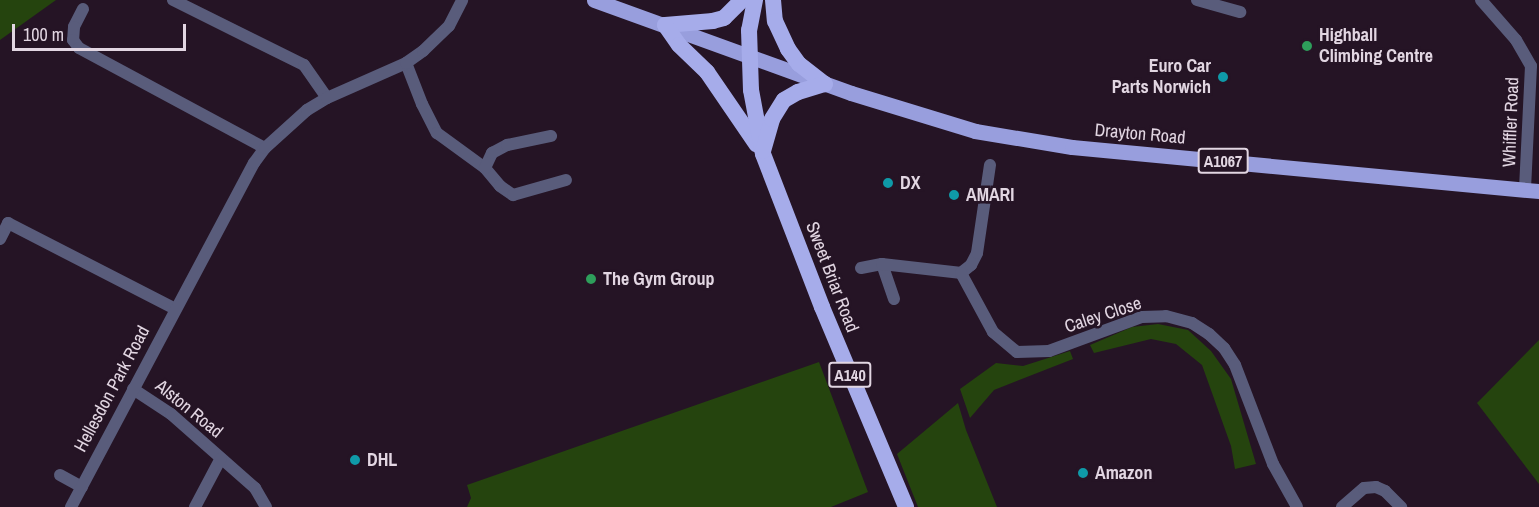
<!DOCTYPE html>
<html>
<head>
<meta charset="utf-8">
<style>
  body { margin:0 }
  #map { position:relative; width:1539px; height:507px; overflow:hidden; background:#251425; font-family:"Archivo Narrow",sans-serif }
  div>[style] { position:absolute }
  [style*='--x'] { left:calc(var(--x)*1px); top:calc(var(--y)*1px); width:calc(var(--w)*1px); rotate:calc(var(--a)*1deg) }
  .green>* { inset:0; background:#25440e }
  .minor>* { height:12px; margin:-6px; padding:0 6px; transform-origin:6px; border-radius:6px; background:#595c7b }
  .primary>* { height:15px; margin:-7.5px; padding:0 7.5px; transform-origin:7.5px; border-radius:7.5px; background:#989edd }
  .trunk>* { height:16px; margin:-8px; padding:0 8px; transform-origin:8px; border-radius:8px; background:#a6acea }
  .dots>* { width:16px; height:16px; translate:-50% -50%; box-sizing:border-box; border:3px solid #251425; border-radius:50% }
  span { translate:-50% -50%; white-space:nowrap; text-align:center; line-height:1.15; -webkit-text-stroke:5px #251425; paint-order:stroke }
  .shield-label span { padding:2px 4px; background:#251425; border:2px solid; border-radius:4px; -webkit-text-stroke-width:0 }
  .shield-label { font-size:16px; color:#e2d6e2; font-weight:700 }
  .poi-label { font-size:18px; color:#e2d6e2; font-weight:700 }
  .left { translate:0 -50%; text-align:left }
  .right { translate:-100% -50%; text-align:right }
  .street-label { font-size:18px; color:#e2d6e2 }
  .scale { position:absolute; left:12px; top:24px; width:174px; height:27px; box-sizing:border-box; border:3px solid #e2d6e2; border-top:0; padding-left:8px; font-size:18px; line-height:21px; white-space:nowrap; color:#e2d6e2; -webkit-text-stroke:4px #251425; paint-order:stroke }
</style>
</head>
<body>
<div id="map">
  <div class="green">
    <div style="clip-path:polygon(0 0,56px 0,0 40px)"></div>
    <div style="clip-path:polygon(1158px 324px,1188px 330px,1211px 351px,1231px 379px,1256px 464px,1235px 469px,1231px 446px,1202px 365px,1176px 344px,1151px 339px,1094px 353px,1090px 345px,1132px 327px)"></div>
    <div style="clip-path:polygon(1539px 340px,1539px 484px,1477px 403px)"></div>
    <div style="clip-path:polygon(1070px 351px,1073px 359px,994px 390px,970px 418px,960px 389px,996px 363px,1023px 366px)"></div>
    <div style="clip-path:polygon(819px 362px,868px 492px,831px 507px,467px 507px,471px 498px,467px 485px)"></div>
    <div style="clip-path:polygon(958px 403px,966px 430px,997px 507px,918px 507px,897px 454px)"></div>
  </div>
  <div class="minor">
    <div style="--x:173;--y:0;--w:146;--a:26.4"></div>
    <div style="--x:304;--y:65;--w:40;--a:55.1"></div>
    <div style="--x:1197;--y:0;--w:45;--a:15.6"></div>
    <div style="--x:1481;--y:0;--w:53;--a:48.8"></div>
    <div style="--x:1516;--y:40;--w:30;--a:60"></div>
    <div style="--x:1531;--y:66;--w:124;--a:92.8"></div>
    <div style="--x:83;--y:9;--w:20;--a:117"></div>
    <div style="--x:74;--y:27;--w:13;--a:94"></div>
    <div style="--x:73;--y:40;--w:10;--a:53"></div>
    <div style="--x:79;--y:48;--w:211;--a:28.3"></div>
    <div style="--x:406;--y:63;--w:44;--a:68.7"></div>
    <div style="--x:422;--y:104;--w:33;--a:63"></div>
    <div style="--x:437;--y:133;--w:59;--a:36.1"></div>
    <div style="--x:485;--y:168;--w:23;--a:50"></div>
    <div style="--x:500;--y:186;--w:16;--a:35"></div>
    <div style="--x:513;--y:195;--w:55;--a:-15.8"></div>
    <div style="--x:485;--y:168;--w:17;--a:-65"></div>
    <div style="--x:492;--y:153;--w:17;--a:-28"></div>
    <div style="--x:507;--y:145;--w:45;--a:-11.6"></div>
    <div style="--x:0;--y:239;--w:18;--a:-63"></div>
    <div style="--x:8;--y:223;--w:188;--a:27.2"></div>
    <div style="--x:882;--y:264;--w:37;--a:71"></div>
    <div style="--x:861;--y:268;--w:21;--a:-11"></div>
    <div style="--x:882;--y:264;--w:80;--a:6.5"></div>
    <div style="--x:961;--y:273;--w:13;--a:-39"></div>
    <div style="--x:971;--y:265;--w:13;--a:-63"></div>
    <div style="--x:977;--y:253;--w:89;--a:-81.6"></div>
    <div style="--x:961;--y:273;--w:67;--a:61.5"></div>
    <div style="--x:993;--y:332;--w:31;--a:40"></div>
    <div style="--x:1017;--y:352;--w:32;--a:-2"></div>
    <div style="--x:1049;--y:351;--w:99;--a:-20.1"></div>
    <div style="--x:1142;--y:317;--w:24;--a:-2"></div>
    <div style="--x:1166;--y:316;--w:27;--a:15"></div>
    <div style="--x:1192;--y:323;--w:20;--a:33"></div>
    <div style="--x:1209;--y:334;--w:21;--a:43"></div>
    <div style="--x:1224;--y:348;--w:20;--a:57"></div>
    <div style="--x:1235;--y:365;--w:106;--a:69"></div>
    <div style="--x:1273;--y:464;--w:49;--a:60.8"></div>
    <div style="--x:133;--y:389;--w:45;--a:33.3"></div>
    <div style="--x:171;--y:414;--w:112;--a:41.4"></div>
    <div style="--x:255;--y:488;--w:22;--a:60"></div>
    <div style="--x:60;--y:475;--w:25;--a:29"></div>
    <div style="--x:71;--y:507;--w:390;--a:-62"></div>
    <div style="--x:254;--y:163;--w:19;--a:-54"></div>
    <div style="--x:265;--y:148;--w:57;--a:-42.1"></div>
    <div style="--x:307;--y:110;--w:23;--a:-31"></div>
    <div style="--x:327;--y:98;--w:86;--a:-23.9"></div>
    <div style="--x:406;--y:63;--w:21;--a:-35"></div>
    <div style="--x:423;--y:51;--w:36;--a:-44"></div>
    <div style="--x:449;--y:26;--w:29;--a:-63"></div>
    <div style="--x:195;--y:507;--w:55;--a:-62"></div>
    <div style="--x:1342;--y:507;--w:29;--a:-41"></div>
    <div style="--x:1364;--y:488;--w:12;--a:-5"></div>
    <div style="--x:1376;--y:487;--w:10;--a:24"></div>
    <div style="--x:1385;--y:491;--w:23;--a:45"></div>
  </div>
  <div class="primary">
    <div style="--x:594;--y:0;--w:273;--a:19.9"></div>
    <div style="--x:851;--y:93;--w:130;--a:17"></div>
    <div style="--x:975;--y:131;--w:98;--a:9.4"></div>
    <div style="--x:1072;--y:147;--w:469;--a:5.4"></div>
  </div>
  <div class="trunk">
    <div style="--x:742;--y:0;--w:25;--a:135"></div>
    <div style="--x:724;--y:18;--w:11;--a:165"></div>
    <div style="--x:713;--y:21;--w:48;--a:175.2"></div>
    <div style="--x:665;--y:25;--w:24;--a:55"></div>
    <div style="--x:679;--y:45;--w:39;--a:44"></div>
    <div style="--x:707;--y:72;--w:88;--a:55.6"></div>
    <div style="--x:755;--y:0;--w:31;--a:101"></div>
    <div style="--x:749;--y:30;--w:60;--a:88.1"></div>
    <div style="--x:751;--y:90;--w:65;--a:79.4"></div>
    <div style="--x:763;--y:154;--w:164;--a:68.9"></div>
    <div style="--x:822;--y:307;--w:217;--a:67.2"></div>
    <div style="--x:773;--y:0;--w:21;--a:85"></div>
    <div style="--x:775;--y:21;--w:31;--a:65"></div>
    <div style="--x:788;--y:49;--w:19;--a:54"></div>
    <div style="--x:799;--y:64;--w:33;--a:38"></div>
    <div style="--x:763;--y:151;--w:33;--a:-74"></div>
    <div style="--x:772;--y:119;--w:22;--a:-58"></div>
    <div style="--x:784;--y:100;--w:16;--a:-30"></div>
    <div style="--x:798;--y:92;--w:28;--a:-17"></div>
  </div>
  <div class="dots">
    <div style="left:1307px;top:46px;background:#2e9e5b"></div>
    <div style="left:1223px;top:77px;background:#0f9aa8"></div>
    <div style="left:888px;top:183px;background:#0f9aa8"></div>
    <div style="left:954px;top:195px;background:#0f9aa8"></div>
    <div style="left:591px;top:279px;background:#2e9e5b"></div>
    <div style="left:355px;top:460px;background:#0f9aa8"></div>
    <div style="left:1083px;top:473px;background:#0f9aa8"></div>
  </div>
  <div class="shield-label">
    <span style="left:1223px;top:161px">A1067</span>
    <span style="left:850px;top:375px">A140</span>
  </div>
  <div class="poi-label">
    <span class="left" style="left:1319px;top:46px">Highball<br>Climbing Centre</span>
    <span class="right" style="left:1211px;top:77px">Euro Car<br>Parts Norwich</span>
    <span class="left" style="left:900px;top:183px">DX</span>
    <span class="left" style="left:966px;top:195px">AMARI</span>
    <span class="left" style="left:603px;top:279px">The Gym Group</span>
    <span class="left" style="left:367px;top:460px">DHL</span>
    <span class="left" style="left:1095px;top:473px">Amazon</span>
  </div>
  <div class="street-label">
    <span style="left:1511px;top:122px;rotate:-88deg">Whiffler Road</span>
    <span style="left:1140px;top:134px;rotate:5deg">Drayton Road</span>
    <span style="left:832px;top:277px;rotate:69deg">Sweet Briar Road</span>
    <span style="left:1103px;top:315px;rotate:-18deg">Caley Close</span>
    <span style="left:112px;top:389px;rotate:-62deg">Hellesdon Park Road</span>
    <span style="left:189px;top:409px;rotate:39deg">Alston Road</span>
  </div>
  <div class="scale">100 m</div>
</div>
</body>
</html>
